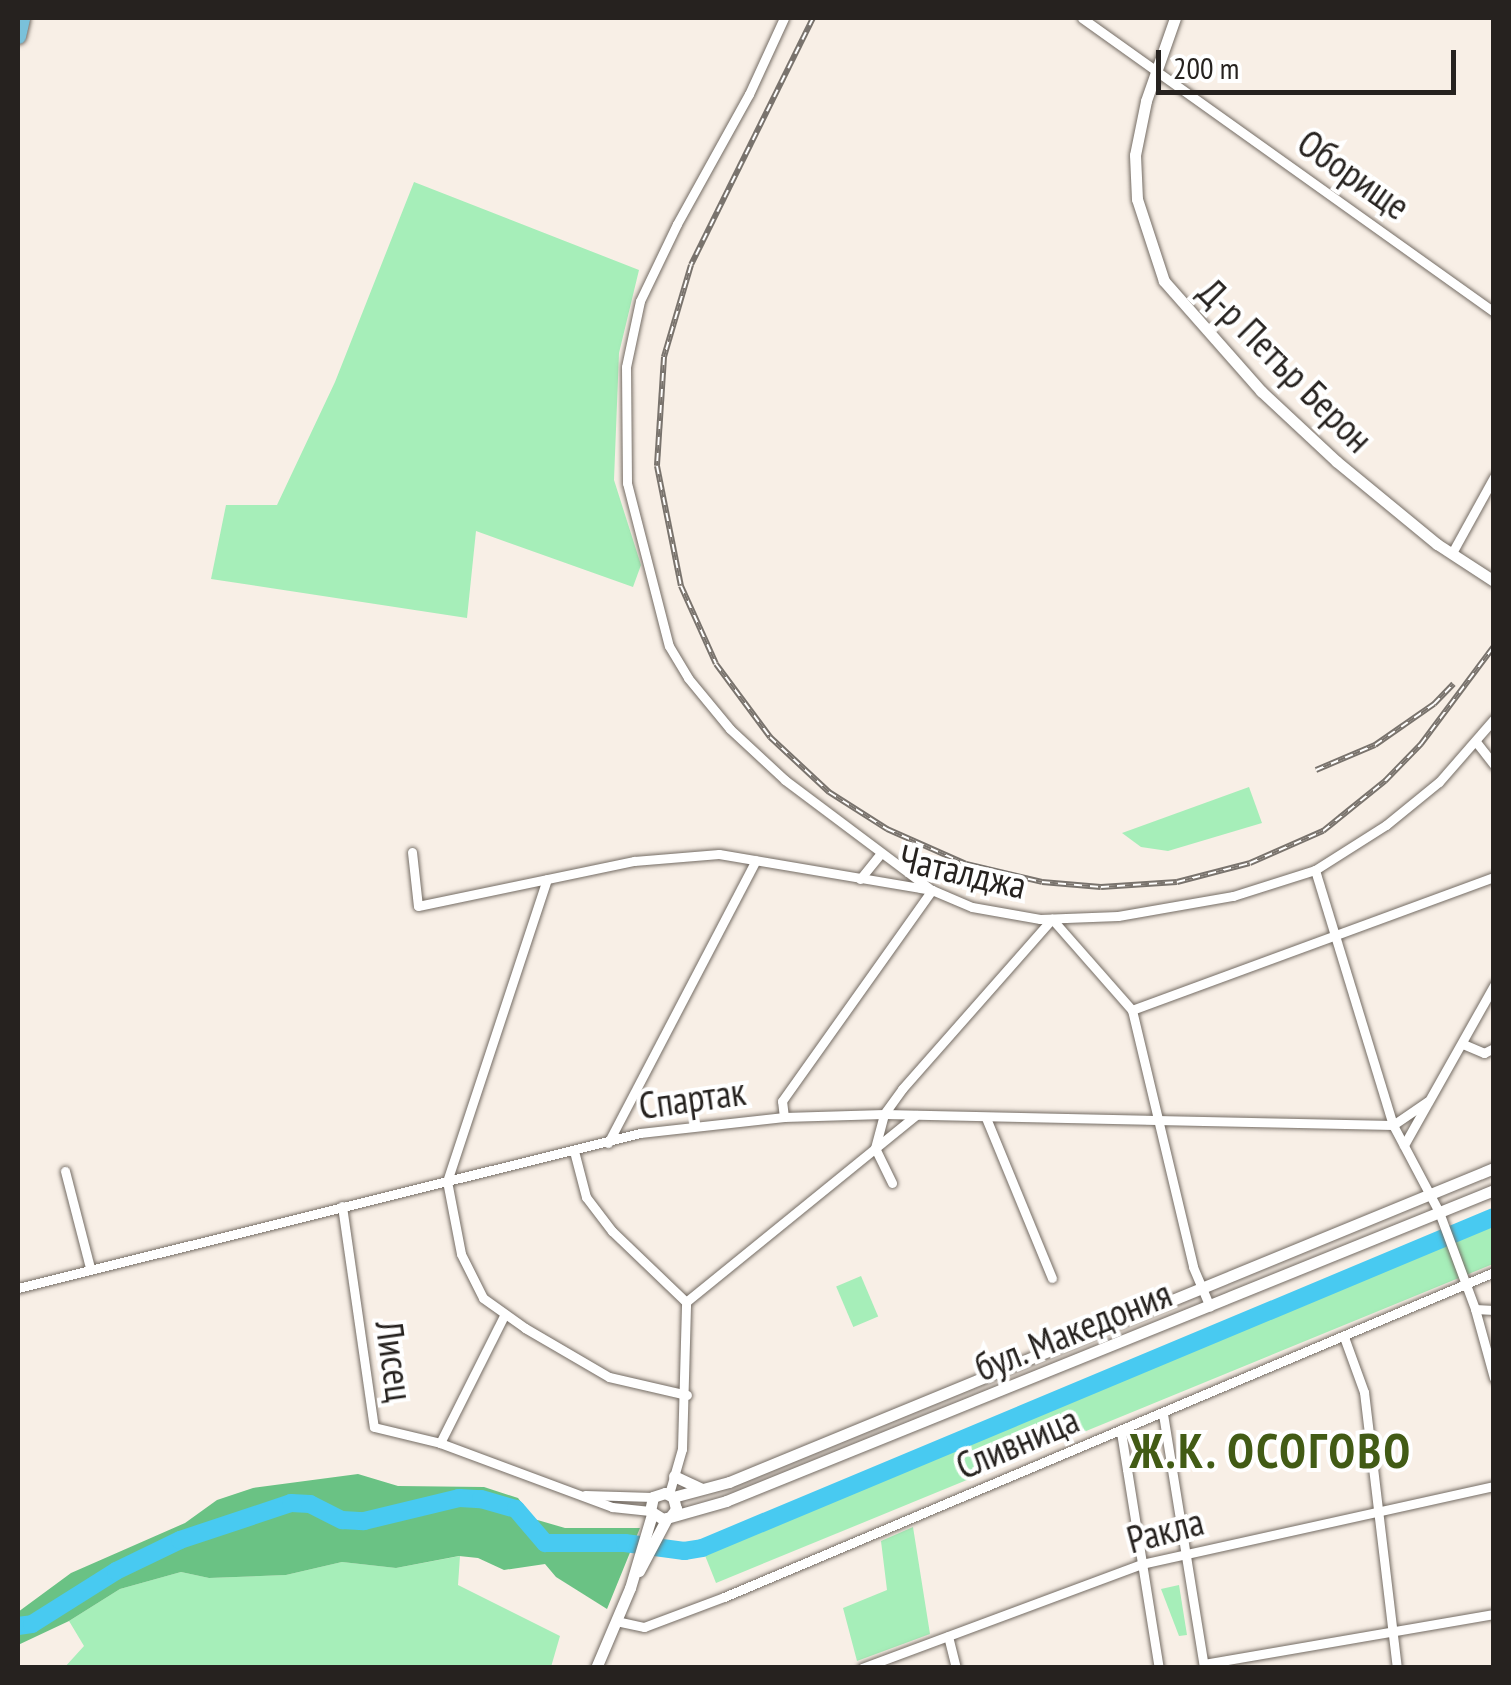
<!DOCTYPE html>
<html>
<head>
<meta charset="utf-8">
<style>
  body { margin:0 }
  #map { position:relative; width:1511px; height:1685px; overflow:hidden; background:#f8efe6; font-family:"PT Sans Narrow",sans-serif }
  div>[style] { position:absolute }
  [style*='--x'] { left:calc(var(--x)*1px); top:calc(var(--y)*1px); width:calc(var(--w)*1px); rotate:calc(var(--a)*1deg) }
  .green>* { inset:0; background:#a6eeb9; transform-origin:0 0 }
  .forest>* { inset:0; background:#6ac284 }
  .river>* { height:18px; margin:-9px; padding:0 9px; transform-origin:9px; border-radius:9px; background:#48caf1 }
  .roads { filter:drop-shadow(0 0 2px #746c64) drop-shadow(0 0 2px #746c64) }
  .minor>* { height:9px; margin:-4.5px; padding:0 4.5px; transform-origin:4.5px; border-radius:4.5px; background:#fff }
  .tertiary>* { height:11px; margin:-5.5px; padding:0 5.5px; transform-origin:5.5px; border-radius:5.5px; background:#fff }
  .primary>* { height:15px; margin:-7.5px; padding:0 7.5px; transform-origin:7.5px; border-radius:7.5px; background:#7ac1da }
  .rail>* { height:6px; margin-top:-3px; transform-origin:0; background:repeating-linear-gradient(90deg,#fff 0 8px,#79736d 0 16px); box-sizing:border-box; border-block:2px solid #79736d }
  span { translate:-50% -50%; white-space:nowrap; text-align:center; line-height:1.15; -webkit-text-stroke:8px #fff; paint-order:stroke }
  .street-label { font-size:38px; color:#26221f }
  .district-label { font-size:48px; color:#425b15; font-weight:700; letter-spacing:2.5px }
  .frame { position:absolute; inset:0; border:20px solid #26221f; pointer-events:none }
  .scale { position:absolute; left:1156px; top:50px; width:300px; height:45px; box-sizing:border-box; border:5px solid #26221f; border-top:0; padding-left:12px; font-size:30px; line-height:35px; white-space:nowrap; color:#26221f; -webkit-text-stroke:8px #fff; paint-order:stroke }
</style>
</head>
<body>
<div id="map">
  <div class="green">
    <div style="clip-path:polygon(414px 182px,639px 270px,619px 353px,614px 480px,641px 565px,633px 587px,476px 531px,467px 618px,211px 579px,226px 505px,277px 505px,335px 382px)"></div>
    <div style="clip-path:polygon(1249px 787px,1262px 823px,1168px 851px,1141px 847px,1122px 833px)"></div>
    <div style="clip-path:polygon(1493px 1216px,1493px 1264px,716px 1583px,702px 1548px)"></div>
    <div style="left:861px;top:1276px;width:44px;height:27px;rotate:67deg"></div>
    <div style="clip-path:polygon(913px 1527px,930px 1634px,857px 1661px,843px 1608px,887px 1590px,881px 1541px)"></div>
    <div style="clip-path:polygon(460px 1556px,458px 1585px,560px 1636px,551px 1667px,64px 1668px,84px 1646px,69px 1621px,120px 1589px,181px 1572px,209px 1578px,286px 1575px,342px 1562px,396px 1568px)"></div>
    <div style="clip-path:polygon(1179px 1585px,1187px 1635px,1179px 1636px,1161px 1589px)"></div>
  </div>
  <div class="forest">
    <div style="clip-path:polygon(358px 1474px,398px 1486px,484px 1487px,518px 1498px,534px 1519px,565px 1528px,640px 1528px,607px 1609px,556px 1577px,545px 1564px,504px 1570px,478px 1558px,459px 1556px,396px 1568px,342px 1562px,286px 1575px,209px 1578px,181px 1572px,120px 1589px,69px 1621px,18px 1645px,18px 1612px,71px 1573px,185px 1523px,217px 1500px,253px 1488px)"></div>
  </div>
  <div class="river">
    <div style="--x:18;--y:1626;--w:14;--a:-8"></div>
    <div style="--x:32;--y:1624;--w:99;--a:-32.2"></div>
    <div style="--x:116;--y:1571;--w:71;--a:-25.8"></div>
    <div style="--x:180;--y:1540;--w:117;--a:-18.4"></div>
    <div style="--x:291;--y:1503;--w:19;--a:3"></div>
    <div style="--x:310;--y:1504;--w:36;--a:27"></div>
    <div style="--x:342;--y:1520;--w:22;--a:3"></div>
    <div style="--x:364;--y:1521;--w:98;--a:-13.6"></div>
    <div style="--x:459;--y:1498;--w:22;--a:3"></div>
    <div style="--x:481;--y:1499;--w:36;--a:16"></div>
    <div style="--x:516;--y:1509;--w:45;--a:49.5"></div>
    <div style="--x:545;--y:1543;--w:80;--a:0"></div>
    <div style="--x:625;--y:1543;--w:60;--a:7.7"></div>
    <div style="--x:684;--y:1551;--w:18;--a:-9"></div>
    <div style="--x:702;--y:1548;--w:858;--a:-22.68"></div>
  </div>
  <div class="roads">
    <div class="minor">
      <div style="--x:784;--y:18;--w:84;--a:114.7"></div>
      <div style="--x:749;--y:94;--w:149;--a:119"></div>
      <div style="--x:677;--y:224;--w:85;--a:115.7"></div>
      <div style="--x:640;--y:301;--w:67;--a:102"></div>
      <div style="--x:626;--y:367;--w:116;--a:89.5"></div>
      <div style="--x:627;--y:483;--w:168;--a:75.6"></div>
      <div style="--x:669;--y:646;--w:37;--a:59"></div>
      <div style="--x:688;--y:678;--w:66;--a:50.5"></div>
      <div style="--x:730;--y:729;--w:75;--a:42.8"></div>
      <div style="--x:785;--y:780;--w:181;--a:36.9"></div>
      <div style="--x:1082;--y:18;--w:506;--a:35.51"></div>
      <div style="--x:1452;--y:553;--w:87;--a:-61.1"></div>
      <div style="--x:1477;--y:743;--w:28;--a:52"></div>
      <div style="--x:412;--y:852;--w:54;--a:83.7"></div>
      <div style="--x:418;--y:906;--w:221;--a:-11.8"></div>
      <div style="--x:634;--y:861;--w:85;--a:-4.7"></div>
      <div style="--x:719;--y:854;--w:216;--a:9.6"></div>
      <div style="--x:932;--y:890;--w:43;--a:23"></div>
      <div style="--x:972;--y:907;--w:69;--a:10"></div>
      <div style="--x:1040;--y:919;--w:78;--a:-2.2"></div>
      <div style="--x:1118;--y:916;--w:117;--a:-9.9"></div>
      <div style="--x:1233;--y:896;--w:86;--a:-17.6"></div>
      <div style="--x:1315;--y:870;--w:84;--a:-32.4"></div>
      <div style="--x:1386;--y:825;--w:68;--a:-39.1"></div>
      <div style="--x:1439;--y:782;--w:84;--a:-48.9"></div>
      <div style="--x:1315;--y:870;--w:267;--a:73"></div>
      <div style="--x:1393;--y:1125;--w:98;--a:62.1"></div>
      <div style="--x:1439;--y:1212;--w:103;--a:69.6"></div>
      <div style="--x:1475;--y:1309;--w:72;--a:74.6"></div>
      <div style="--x:547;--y:879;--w:318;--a:108.3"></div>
      <div style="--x:447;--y:1181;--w:74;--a:79.1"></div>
      <div style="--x:461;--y:1254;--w:49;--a:63.4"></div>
      <div style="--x:483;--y:1298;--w:52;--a:35.5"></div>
      <div style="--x:525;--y:1328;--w:97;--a:30.3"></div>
      <div style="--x:609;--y:1377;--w:80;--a:13"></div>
      <div style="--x:860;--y:879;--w:32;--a:-51"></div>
      <div style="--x:1132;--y:1010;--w:386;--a:-20.2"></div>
      <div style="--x:1463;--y:1044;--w:23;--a:23"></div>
      <div style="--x:1484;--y:1053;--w:11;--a:-27"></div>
      <div style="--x:784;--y:1117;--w:16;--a:-97"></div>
      <div style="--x:782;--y:1101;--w:259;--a:-54.6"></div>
      <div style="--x:986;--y:1118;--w:173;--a:67.6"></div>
      <div style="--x:1393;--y:1125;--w:42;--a:-34.4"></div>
      <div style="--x:608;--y:1143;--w:319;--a:-62.4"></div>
      <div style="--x:1404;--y:1145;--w:184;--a:-60.6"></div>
      <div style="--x:875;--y:1148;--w:35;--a:-75"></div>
      <div style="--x:884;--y:1114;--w:31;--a:-54"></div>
      <div style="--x:902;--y:1089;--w:227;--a:-48.6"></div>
      <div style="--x:1052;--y:919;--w:121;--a:48.7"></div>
      <div style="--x:1132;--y:1010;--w:264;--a:76.6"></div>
      <div style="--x:1193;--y:1267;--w:43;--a:67"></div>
      <div style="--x:875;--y:1148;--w:39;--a:64"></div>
      <div style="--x:574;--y:1151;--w:48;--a:75.4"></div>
      <div style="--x:586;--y:1197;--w:43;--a:52.6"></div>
      <div style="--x:612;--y:1231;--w:103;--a:43.8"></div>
      <div style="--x:65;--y:1171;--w:100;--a:75.5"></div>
      <div style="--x:342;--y:1206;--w:223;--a:81.8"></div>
      <div style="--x:374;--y:1427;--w:68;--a:13.6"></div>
      <div style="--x:440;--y:1443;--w:184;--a:20.4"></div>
      <div style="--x:612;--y:1507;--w:38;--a:6"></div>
      <div style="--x:18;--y:1288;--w:641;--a:-13.99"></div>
      <div style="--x:640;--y:1133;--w:145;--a:-6.3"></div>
      <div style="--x:784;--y:1117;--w:100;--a:-1.7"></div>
      <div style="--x:884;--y:1114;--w:509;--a:1.24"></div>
      <div style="--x:686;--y:1302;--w:296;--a:-39.1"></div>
      <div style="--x:1475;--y:1309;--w:19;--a:3"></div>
      <div style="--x:1344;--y:1337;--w:59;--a:70"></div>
      <div style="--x:1364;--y:1392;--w:278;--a:83.2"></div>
      <div style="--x:1163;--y:1414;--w:257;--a:80.8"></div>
      <div style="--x:1121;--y:1432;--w:239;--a:80.9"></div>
      <div style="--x:440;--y:1443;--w:144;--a:-63.3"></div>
      <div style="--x:669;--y:1494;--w:47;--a:-73.9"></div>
      <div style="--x:682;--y:1449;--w:147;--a:-88.4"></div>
      <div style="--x:585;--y:1495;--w:68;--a:1.7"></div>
      <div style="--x:616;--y:1621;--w:29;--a:12"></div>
      <div style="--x:644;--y:1627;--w:85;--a:-20.6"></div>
      <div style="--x:724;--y:1597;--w:836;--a:-22.88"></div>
      <div style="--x:948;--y:1636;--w:33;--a:76"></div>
      <div style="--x:1204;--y:1664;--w:294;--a:-9.8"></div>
      <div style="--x:862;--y:1668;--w:299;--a:-20.4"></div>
      <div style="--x:1142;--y:1564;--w:361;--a:-12.5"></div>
    </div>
    <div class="tertiary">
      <div style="--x:1175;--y:18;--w:88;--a:109.3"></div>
      <div style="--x:1146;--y:101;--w:55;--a:101.5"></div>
      <div style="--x:1135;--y:155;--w:44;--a:87.4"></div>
      <div style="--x:1137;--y:199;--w:86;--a:71.8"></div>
      <div style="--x:1164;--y:281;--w:147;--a:48.6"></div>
      <div style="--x:1261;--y:391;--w:103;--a:43"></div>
      <div style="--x:1336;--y:461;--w:131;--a:39.4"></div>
      <div style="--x:1437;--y:544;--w:68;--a:33"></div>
      <div style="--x:674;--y:1476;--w:29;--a:25"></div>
      <div style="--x:673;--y:1497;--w:58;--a:-15"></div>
      <div style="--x:729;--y:1482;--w:827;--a:-22.32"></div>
      <div style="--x:671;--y:1516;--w:9;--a:-54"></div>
      <div style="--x:676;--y:1509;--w:12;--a:-104"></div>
      <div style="--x:673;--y:1497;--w:9;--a:-153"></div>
      <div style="--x:665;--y:1493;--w:13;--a:162"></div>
      <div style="--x:653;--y:1497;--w:14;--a:102"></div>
      <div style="--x:650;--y:1511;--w:15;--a:32"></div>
      <div style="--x:663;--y:1519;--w:66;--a:-15.9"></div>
      <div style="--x:726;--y:1501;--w:829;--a:-22.05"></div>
      <div style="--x:639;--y:1571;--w:60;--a:-62.2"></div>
      <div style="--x:596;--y:1668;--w:87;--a:-67"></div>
      <div style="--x:630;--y:1588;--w:77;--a:-73.4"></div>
    </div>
    <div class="primary">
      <div style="--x:18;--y:36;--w:18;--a:-77"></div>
    </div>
  </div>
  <div class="rail">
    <div style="--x:813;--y:18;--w:275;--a:116.3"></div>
    <div style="--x:691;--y:265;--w:96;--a:106.4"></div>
    <div style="--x:664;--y:357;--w:109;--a:93.7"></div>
    <div style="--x:657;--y:466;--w:122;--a:78.7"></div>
    <div style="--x:681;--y:586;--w:85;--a:65.8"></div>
    <div style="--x:716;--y:664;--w:91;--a:53.5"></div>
    <div style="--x:770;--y:737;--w:81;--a:43"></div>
    <div style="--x:829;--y:792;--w:69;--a:32.5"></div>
    <div style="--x:887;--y:829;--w:86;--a:23.9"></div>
    <div style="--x:966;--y:864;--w:78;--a:13.3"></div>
    <div style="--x:1042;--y:882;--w:59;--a:4.8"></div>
    <div style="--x:1101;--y:887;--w:76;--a:-3.8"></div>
    <div style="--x:1177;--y:882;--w:75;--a:-14.6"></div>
    <div style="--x:1250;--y:863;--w:80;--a:-23.7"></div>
    <div style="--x:1323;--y:831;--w:80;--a:-38.9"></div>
    <div style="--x:1385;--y:781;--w:52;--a:-45.8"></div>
    <div style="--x:1421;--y:744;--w:122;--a:-53.3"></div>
    <div style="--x:1316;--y:770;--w:64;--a:-23"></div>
    <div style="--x:1375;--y:745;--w:72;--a:-34.8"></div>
    <div style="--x:1434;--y:704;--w:28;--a:-46"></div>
  </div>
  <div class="street-label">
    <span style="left:1354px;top:174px;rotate:35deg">Оборище</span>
    <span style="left:1286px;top:365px;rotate:45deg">Д-р Петър Берон</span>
    <span style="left:963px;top:871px;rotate:13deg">Чаталджа</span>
    <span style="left:692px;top:1098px;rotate:-8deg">Спартак</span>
    <span style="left:1073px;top:1330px;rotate:-22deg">бул. Македония</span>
    <span style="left:395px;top:1361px;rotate:82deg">Лисец</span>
    <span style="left:1017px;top:1442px;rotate:-23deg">Сливница</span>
    <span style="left:1165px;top:1530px;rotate:-15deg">Ракла</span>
  </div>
  <div class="district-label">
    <span style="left:1271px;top:1451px">Ж.К. ОСОГОВО</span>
  </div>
  <div class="frame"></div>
  <div class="scale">200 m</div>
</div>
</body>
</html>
